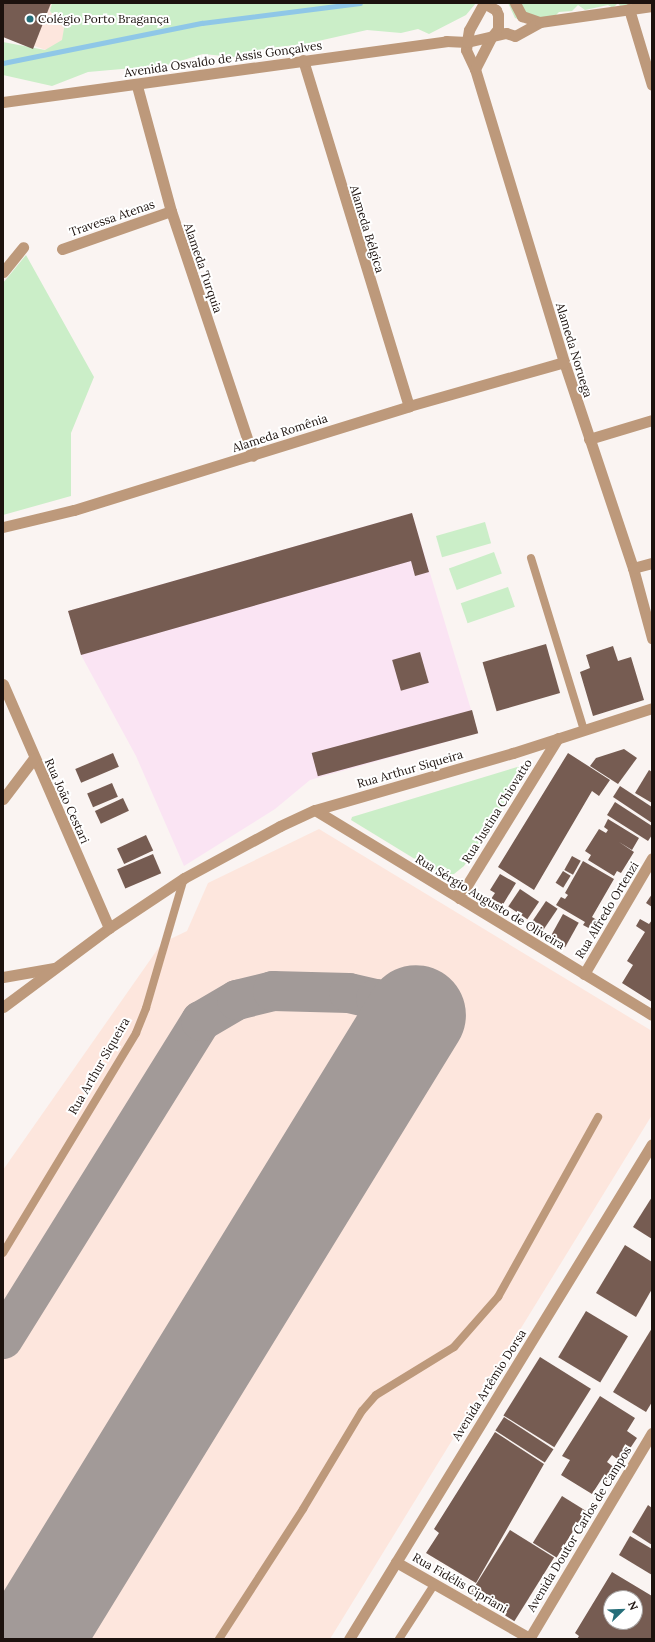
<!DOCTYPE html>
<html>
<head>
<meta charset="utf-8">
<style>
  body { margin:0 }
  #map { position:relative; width:655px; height:1642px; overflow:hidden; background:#faf4f2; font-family:Lora,serif }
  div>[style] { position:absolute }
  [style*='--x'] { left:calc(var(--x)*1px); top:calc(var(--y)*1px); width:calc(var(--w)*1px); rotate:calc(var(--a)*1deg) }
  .built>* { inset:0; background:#fde6dd }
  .industrial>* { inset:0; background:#fae4f3 }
  .green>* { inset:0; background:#cbeec8; transform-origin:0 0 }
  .stream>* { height:4.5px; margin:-2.25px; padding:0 2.25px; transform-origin:2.25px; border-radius:2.25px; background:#8fc7e7 }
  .taxiway>* { height:40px; margin:-20px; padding:0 20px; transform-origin:20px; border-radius:20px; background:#a29a98 }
  .runway>* { height:100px; margin:-50px; padding:0 50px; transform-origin:50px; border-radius:50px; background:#a29a98 }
  .building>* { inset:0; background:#765c52; transform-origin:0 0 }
  .service>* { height:8px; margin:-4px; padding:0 4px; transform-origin:4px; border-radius:4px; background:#bd997b }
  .minor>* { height:11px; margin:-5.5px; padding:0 5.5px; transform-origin:5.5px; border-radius:5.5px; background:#bd997b }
  .tertiary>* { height:11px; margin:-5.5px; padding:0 5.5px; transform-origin:5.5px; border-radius:5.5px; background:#bd997b }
  .dots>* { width:11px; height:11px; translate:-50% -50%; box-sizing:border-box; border:2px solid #fff; border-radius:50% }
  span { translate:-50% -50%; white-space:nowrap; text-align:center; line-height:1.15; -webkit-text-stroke:4px #fff; paint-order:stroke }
  .poi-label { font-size:12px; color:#1c120e }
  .left { translate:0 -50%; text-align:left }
  .street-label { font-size:12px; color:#1c120e }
  .frame { position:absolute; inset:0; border:4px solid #1c120e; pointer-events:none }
  .north { position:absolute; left:603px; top:1590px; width:40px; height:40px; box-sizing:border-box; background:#fff; border:1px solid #a4a09f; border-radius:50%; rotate:67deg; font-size:11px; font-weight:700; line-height:16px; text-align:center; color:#1c120e }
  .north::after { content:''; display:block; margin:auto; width:14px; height:18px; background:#256e79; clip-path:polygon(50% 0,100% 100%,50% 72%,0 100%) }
</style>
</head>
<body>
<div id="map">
  <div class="built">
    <div style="clip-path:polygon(3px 3px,52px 3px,50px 11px,64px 28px,63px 40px,46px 50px,3px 35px)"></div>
    <div style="clip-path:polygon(319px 829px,652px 1031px,652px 1115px,330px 1639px,3px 1639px,3px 1170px,162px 943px,187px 931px,208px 883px)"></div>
  </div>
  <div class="industrial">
    <div style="clip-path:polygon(412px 513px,478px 733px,310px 780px,275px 809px,184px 866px,136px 756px,81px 655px,68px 611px)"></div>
  </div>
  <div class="green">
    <div style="clip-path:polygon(52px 3px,476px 3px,466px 15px,429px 34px,418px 29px,401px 33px,367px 30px,305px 44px,268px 48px,234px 57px,203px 54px,167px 65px,88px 72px,52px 86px,3px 75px,3px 42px,45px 50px,62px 40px,64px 28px,50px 11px)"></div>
    <div style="clip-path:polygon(508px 3px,641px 3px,620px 6px,618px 3px,613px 8px,608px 5px,585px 10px,578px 5px,572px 11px,559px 12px,554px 17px,522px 20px,515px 18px)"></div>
    <div style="clip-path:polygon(26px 255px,94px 377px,71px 433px,71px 496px,3px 515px,3px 283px)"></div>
    <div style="left:485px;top:522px;width:22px;height:51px;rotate:74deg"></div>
    <div style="left:494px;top:552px;width:23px;height:48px;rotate:70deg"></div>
    <div style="left:508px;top:587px;width:21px;height:50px;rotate:71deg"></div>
    <div style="clip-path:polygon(524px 765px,528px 768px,464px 866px,454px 874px,441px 875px,351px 820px,352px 817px)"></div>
  </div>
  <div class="stream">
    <div style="--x:3;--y:63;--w:203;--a:-11.4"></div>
    <div style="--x:202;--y:23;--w:159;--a:-7.2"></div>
  </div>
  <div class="taxiway">
    <div style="--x:3;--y:1339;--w:375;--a:-58.1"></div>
    <div style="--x:201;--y:1021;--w:42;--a:-30.3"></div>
    <div style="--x:237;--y:1000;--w:37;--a:-14"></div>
    <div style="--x:273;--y:991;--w:76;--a:1.5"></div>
    <div style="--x:349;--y:993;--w:28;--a:13"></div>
    <div style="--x:376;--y:999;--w:43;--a:21.8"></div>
  </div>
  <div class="runway">
    <div style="--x:33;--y:1639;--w:732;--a:-58.46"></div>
  </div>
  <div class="building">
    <div style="clip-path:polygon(3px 3px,51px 3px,33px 49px,3px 37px)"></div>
    <div style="clip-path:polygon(412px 513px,429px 572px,415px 576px,411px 561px,81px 655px,68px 611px)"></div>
    <div style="left:546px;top:644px;width:51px;height:66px;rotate:74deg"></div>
    <div style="clip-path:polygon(613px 646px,618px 661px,631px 657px,644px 700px,593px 716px,580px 672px,590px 668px,586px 655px)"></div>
    <div style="left:420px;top:652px;width:32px;height:29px;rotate:74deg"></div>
    <div style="left:472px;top:710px;width:24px;height:166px;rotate:75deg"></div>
    <div style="clip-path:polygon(624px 749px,637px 758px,618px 784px,590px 766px,596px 758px)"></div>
    <div style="left:113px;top:753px;width:15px;height:41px;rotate:67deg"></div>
    <div style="clip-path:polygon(568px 753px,610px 780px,599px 796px,592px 791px,534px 890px,498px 867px)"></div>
    <div style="clip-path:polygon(649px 770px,652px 772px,652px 803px,635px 793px)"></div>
    <div style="left:112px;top:783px;width:15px;height:27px;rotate:67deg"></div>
    <div style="clip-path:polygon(620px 786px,652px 807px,652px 823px,613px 797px)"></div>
    <div style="left:123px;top:798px;width:14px;height:31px;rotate:65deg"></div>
    <div style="clip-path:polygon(615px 802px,652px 826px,652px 835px,648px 841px,607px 815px)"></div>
    <div style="clip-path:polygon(608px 819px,639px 838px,632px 850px,619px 842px,634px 852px,621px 873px,617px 871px,614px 876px,588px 860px,591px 855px,585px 851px,599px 829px,606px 833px,608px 830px,604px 827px)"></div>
    <div style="left:146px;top:835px;width:17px;height:32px;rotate:65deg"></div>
    <div style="left:153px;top:854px;width:21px;height:39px;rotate:67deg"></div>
    <div style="left:572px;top:856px;width:10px;height:16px;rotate:29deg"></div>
    <div style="clip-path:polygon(583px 861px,614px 879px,592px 917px,600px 922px,594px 931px,583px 925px,585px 922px,556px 905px,561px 897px,565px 899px,568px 895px,565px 893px)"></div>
    <div style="left:563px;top:871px;width:9px;height:14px;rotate:32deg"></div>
    <div style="clip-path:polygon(500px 874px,516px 883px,502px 906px,491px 899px,495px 893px,490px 890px)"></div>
    <div style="left:520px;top:889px;width:23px;height:21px;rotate:34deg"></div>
    <div style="clip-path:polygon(652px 894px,652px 907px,646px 903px)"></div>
    <div style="left:546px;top:901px;width:14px;height:29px;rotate:34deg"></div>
    <div style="left:563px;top:914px;width:18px;height:28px;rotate:29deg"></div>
    <div style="clip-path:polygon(640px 919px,649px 924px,652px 920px,652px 1002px,622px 983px,633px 965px,627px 961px,645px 932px,636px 926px)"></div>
    <div style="clip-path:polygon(652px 1197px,652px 1239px,633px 1227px)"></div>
    <div style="clip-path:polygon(625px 1245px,652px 1262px,652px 1289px,636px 1317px,596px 1293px)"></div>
    <div style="left:586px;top:1311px;width:49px;height:54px;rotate:31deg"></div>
    <div style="clip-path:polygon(652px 1328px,652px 1402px,646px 1412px,613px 1392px)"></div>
    <div style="left:540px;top:1357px;width:60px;height:69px;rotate:32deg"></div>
    <div style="clip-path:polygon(600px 1396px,635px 1418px,627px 1431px,637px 1438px,621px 1462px,612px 1455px,607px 1462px,615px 1468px,606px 1483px,601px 1480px,592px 1494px,561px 1475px,570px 1460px,562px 1456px)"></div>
    <div style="left:504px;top:1417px;width:59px;height:16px;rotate:33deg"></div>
    <div style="clip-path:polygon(495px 1432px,544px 1464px,476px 1583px,426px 1553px,439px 1533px,434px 1529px)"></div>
    <div style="left:562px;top:1496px;width:28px;height:55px;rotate:32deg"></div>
    <div style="clip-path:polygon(648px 1505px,652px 1508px,652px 1545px,632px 1532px)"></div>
    <div style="left:510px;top:1530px;width:52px;height:75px;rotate:32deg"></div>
    <div style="clip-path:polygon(630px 1536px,652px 1549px,652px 1575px,619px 1555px)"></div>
    <div style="clip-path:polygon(evenodd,612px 1572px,652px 1596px,652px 1639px,577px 1639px,579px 1636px,575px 1633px,612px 1572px,611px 1598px,635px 1598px,635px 1622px,611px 1622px,611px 1598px)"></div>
  </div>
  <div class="service">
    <div style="--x:531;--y:558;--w:180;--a:72.9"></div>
    <div style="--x:3;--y:1253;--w:257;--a:-58.8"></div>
    <div style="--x:136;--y:1033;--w:27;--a:-68"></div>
    <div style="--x:146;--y:1008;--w:135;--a:-73.7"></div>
    <div style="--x:219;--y:1639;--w:155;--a:-57.1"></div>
    <div style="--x:303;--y:1509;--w:114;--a:-59"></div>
    <div style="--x:362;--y:1411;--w:21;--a:-49"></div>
    <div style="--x:376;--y:1395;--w:92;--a:-31.6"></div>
    <div style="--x:454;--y:1347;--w:67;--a:-48.7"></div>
    <div style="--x:498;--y:1297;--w:206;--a:-60.9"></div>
    <div style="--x:399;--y:1639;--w:64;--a:-57.1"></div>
  </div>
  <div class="minor">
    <div style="--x:629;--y:9;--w:79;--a:73.2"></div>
    <div style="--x:467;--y:42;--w:8;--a:97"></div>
    <div style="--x:466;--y:50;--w:21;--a:65"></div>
    <div style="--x:475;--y:69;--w:306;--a:73.1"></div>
    <div style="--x:564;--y:362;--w:217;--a:71.5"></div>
    <div style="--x:633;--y:568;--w:73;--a:74.8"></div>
    <div style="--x:303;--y:60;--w:362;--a:73"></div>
    <div style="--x:475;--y:69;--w:34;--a:-63"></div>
    <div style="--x:137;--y:86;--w:130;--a:74.8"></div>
    <div style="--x:171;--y:211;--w:258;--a:71.5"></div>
    <div style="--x:62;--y:249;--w:115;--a:-19.2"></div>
    <div style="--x:3;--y:272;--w:32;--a:-51"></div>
    <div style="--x:589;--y:439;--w:66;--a:-16.8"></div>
    <div style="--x:3;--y:527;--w:73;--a:-13.5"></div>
    <div style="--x:74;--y:510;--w:351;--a:-17.2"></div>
    <div style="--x:409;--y:406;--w:161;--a:-15.8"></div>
    <div style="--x:633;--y:568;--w:20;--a:-15"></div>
    <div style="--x:3;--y:684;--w:266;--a:66.5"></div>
    <div style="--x:3;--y:799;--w:51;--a:-52.9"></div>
    <div style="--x:315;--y:810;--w:394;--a:31.3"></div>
    <div style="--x:459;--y:898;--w:188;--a:-58.3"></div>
    <div style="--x:584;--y:974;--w:134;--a:-59.6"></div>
    <div style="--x:3;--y:977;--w:52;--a:-10"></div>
    <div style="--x:3;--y:1007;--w:132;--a:-36.7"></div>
    <div style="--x:109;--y:928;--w:90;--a:-33.7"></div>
    <div style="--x:184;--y:878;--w:109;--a:-28.4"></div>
    <div style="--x:280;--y:826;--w:38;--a:-25"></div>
    <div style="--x:315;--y:810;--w:206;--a:-16.1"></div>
    <div style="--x:513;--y:753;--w:146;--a:-17.9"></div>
    <div style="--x:396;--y:1562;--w:155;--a:29.7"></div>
    <div style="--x:349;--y:1639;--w:580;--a:-58.53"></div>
    <div style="--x:529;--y:1639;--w:240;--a:-59.2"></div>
  </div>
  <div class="tertiary">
    <div style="--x:484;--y:3;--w:14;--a:30"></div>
    <div style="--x:496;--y:10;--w:5;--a:68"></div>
    <div style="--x:498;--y:15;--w:14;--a:90"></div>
    <div style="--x:498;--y:29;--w:13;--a:129"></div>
    <div style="--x:515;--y:3;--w:15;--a:62"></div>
    <div style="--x:522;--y:16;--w:18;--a:19"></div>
    <div style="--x:467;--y:42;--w:12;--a:-81"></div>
    <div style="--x:469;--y:30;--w:31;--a:-61"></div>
    <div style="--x:3;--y:102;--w:447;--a:-7.8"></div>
    <div style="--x:446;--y:41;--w:21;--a:3"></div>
    <div style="--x:467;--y:42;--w:40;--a:-13"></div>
    <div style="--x:506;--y:33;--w:9;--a:18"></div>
    <div style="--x:515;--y:36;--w:29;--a:-29"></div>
    <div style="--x:540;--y:22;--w:113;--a:-8.1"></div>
  </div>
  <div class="dots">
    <div style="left:30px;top:19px;background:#256e79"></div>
  </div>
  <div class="poi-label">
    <span class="left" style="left:38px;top:19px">Colégio Porto Bragança</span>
  </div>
  <div class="street-label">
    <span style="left:223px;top:59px;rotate:-8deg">Avenida Osvaldo de Assis Gonçalves</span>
    <span style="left:112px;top:218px;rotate:-19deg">Travessa Atenas</span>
    <span style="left:367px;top:229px;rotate:73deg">Alameda Bélgica</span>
    <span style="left:203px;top:268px;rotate:71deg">Alameda Turquia</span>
    <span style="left:574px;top:350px;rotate:73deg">Alameda Noruega</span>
    <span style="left:280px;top:433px;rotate:-18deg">Alameda Romênia</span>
    <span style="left:410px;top:769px;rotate:-16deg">Rua Arthur Siqueira</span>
    <span style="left:67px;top:801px;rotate:66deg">Rua João Cestari</span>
    <span style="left:497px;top:811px;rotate:-58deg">Rua Justina Chiovatto</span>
    <span style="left:490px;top:902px;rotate:31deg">Rua Sérgio Augusto de Oliveira</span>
    <span style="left:607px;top:910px;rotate:-59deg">Rua Alfredo Ortenzi</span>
    <span style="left:99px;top:1066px;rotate:-60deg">Rua Arthur Siqueira</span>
    <span style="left:489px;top:1385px;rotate:-58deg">Avenida Artêmio Dorsa</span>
    <span style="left:579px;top:1529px;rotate:-59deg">Avenida Doutor Carlos de Campos</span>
    <span style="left:460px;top:1583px;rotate:30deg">Rua Fidélis Cipriani</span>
  </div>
  <div class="frame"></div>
  <div class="north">N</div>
</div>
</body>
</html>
